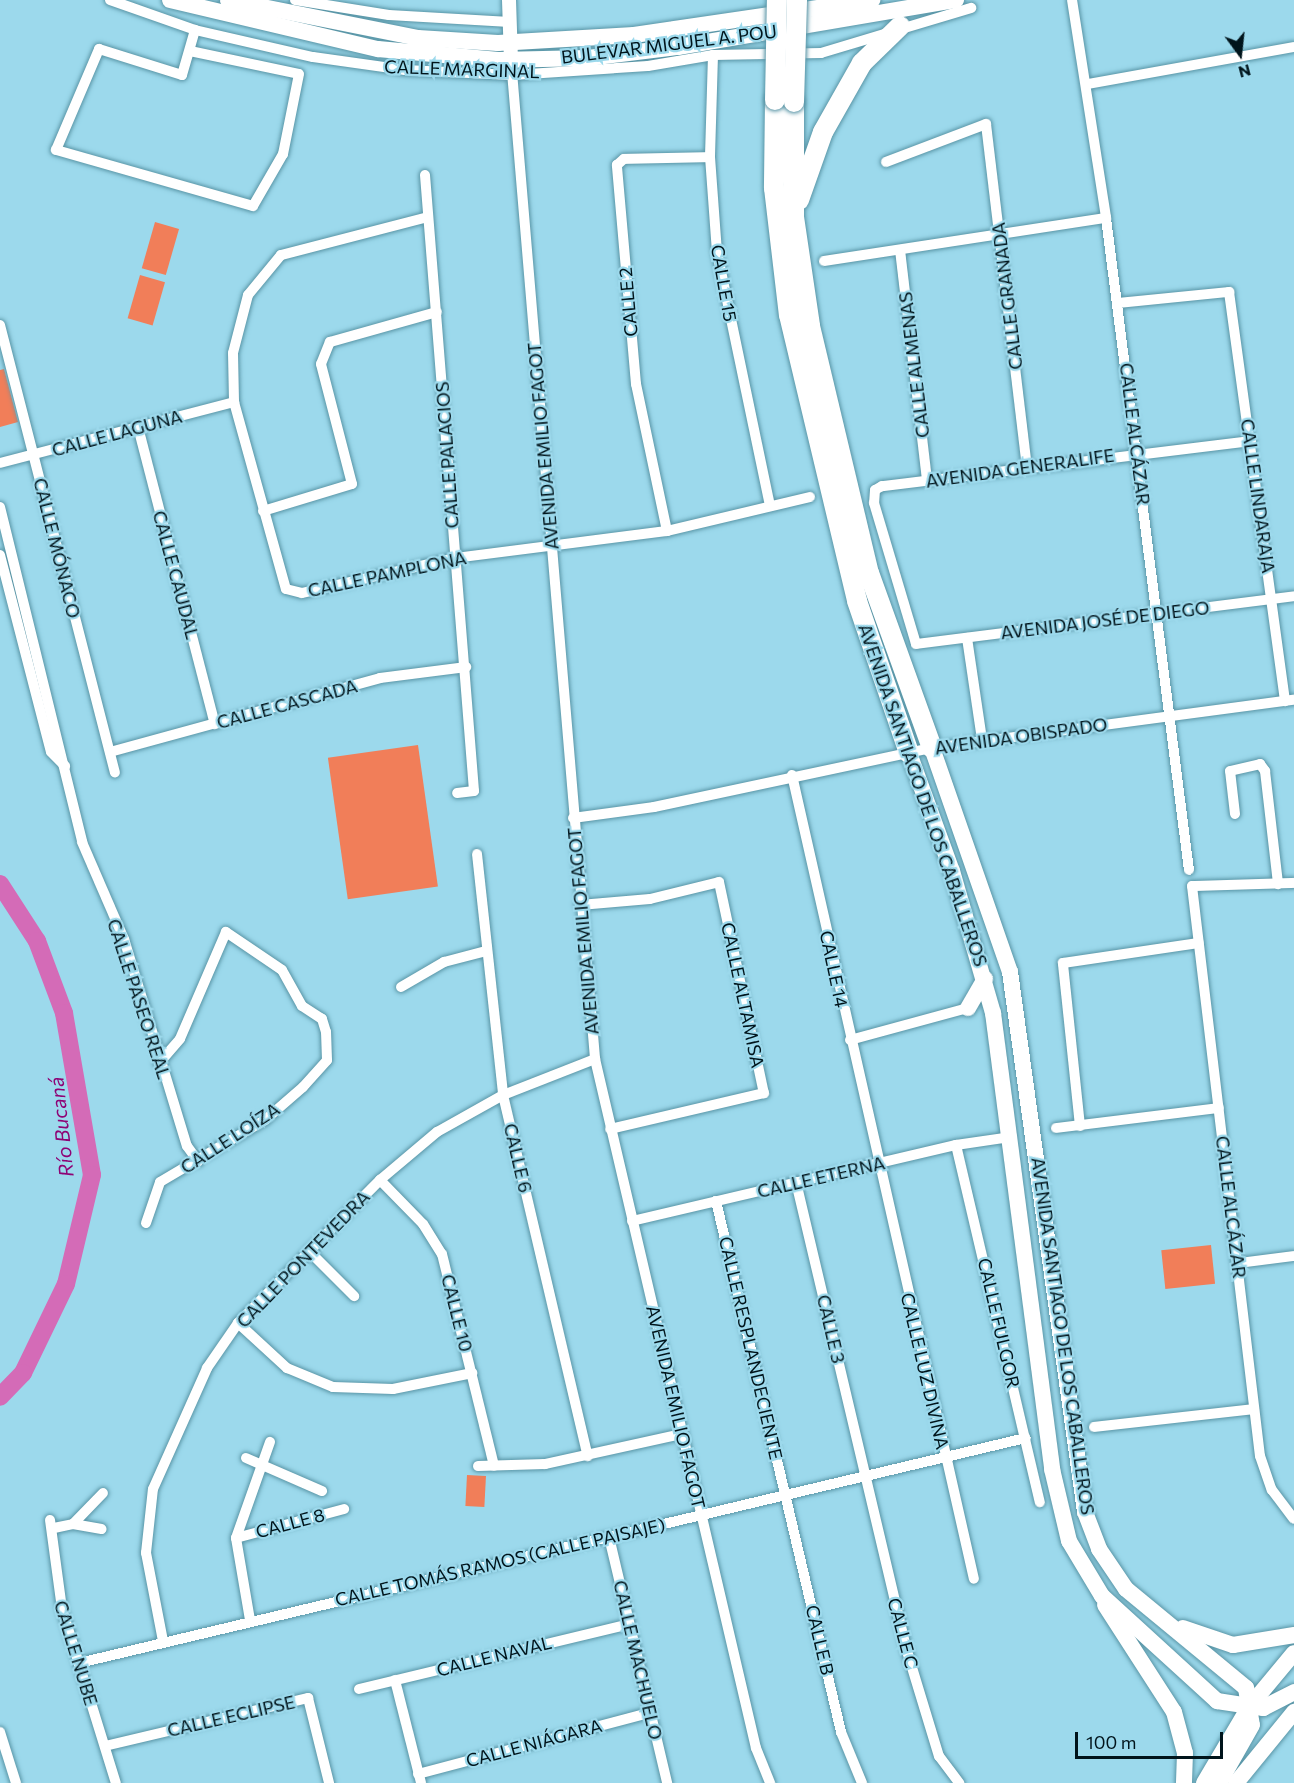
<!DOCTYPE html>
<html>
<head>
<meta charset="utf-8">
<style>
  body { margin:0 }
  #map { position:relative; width:1294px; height:1783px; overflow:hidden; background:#9cd9ec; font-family:Commissioner,sans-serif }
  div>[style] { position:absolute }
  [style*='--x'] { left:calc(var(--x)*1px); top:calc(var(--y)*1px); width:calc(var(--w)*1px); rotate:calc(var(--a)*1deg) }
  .green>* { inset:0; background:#f17e59; transform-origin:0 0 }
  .river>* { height:18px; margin:-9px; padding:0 9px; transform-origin:9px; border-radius:9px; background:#d46bb7 }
  .roads { filter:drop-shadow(0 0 2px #5995a6) drop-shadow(0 0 2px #5995a6) }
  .minor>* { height:10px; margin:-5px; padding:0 5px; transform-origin:5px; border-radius:5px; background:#fff }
  .tertiary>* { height:14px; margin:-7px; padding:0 7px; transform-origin:7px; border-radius:7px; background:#fff }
  .primary>* { height:16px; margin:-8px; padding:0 8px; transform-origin:8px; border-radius:8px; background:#fff }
  .motorway>* { height:20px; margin:-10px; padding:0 10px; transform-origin:10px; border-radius:10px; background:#fff }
  .bridges { filter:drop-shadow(0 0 2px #5995a6) drop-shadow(0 0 2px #5995a6) }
  .motorway-bridge>* { height:20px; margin:-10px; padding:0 10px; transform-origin:10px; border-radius:10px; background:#fff }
  span { translate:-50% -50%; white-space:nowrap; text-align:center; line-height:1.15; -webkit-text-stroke:4.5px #9cd9ec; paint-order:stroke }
  .street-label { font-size:18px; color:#00141b }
  .water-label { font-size:20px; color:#8e0375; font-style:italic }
  .north { position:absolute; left:1210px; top:24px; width:60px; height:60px; -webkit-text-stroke:4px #9cd9ec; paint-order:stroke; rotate:165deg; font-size:16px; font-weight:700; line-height:24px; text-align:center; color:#00141b }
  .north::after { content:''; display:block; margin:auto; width:21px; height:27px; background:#00141b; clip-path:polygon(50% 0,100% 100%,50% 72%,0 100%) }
  .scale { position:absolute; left:1075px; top:1732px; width:148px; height:27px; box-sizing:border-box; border:3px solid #00141b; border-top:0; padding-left:8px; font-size:18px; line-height:21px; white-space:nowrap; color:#00141b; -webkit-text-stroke:4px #9cd9ec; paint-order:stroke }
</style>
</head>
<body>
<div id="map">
  <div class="green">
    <div style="left:155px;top:222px;width:25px;height:48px;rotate:16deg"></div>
    <div style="left:140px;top:275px;width:26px;height:45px;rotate:16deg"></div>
    <div style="clip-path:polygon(4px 369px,18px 422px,0 427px,0 370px)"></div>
    <div style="left:418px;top:745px;width:143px;height:91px;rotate:82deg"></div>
    <div style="left:1211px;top:1245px;width:39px;height:50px;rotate:84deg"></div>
    <div style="left:467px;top:1475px;width:19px;height:31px;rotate:3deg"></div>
  </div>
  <div class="river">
    <div style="--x:0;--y:884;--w:68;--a:57"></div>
    <div style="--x:37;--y:941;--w:77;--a:69.4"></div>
    <div style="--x:64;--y:1013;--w:164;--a:80.2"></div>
    <div style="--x:92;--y:1175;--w:112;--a:103.4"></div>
    <div style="--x:66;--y:1284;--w:99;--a:115.8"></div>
    <div style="--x:23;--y:1373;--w:33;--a:134"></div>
  </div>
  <div class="roads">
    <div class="minor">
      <div style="--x:110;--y:0;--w:90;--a:19.4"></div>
      <div style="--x:195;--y:30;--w:121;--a:12.9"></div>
      <div style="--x:313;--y:57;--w:93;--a:8"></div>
      <div style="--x:405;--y:70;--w:108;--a:2.7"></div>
      <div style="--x:513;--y:75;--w:135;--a:-3.8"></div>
      <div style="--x:648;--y:66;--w:66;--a:-9.6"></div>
      <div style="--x:713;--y:55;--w:108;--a:-1.1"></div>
      <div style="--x:821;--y:53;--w:157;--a:-16.7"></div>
      <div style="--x:295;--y:0;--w:95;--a:9.1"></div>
      <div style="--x:389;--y:15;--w:121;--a:3.3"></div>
      <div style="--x:1072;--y:0;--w:221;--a:81.1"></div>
      <div style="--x:1106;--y:218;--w:657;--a:82.75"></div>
      <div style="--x:190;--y:51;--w:111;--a:11.9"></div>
      <div style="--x:299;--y:74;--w:82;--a:101.3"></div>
      <div style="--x:283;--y:154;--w:60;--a:120"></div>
      <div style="--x:253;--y:206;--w:205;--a:-164.1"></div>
      <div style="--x:56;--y:150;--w:110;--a:-66.9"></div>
      <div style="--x:99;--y:49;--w:87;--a:17.4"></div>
      <div style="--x:182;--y:75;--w:47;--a:-73.9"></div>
      <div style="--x:713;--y:55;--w:102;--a:91.7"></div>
      <div style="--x:710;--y:157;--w:95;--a:85.8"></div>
      <div style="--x:717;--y:252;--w:259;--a:78.2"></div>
      <div style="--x:511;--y:60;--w:1003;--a:85.19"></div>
      <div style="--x:595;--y:1059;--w:708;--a:76.85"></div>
      <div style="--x:756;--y:1748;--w:38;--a:68"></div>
      <div style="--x:1088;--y:84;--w:209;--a:-10.2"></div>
      <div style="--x:886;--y:162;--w:107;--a:-20.8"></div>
      <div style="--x:986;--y:124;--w:346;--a:83.2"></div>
      <div style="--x:425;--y:175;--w:618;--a:85.45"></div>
      <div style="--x:474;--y:791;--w:17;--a:173"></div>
      <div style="--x:428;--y:217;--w:152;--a:165.5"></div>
      <div style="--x:281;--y:255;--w:52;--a:129.5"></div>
      <div style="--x:248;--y:295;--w:60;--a:104.5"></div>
      <div style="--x:233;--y:353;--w:49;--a:88.8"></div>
      <div style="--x:234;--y:402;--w:194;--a:74.5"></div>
      <div style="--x:286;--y:589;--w:16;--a:14"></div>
      <div style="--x:302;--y:593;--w:157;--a:-12.9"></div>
      <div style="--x:455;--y:558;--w:214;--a:-7.3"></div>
      <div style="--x:667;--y:531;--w:147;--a:-13.4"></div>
      <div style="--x:900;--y:250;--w:232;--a:83.3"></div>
      <div style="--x:824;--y:261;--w:285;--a:-8.7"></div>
      <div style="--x:1118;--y:303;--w:112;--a:-5.7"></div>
      <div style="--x:1229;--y:292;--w:413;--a:82.2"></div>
      <div style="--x:0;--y:325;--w:462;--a:75.6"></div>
      <div style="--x:138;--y:427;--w:307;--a:75.5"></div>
      <div style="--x:1251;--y:441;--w:372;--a:173"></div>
      <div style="--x:882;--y:486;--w:8;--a:150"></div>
      <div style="--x:875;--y:490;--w:13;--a:94"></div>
      <div style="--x:874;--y:503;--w:147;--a:73.4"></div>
      <div style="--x:916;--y:644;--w:381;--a:-7.2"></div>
      <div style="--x:0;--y:463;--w:242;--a:-14.6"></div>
      <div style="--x:0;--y:507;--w:345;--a:76.2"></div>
      <div style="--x:82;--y:842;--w:106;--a:66.6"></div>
      <div style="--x:124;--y:939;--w:216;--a:73.1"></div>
      <div style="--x:187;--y:1146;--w:19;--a:54"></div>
      <div style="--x:263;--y:511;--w:93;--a:-16.9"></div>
      <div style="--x:352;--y:484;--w:124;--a:-104.5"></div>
      <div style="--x:321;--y:364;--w:24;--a:-68"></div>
      <div style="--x:330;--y:342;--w:111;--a:-15.7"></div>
      <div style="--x:667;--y:531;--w:150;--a:-101.9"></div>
      <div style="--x:636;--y:384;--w:220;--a:-95"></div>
      <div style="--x:617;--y:165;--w:9;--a:-41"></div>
      <div style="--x:624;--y:159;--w:86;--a:-1.3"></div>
      <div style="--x:0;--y:555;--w:203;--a:75.5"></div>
      <div style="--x:51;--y:752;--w:20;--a:45"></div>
      <div style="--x:967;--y:638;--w:103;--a:81.6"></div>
      <div style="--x:110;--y:752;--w:280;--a:-15.3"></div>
      <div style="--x:380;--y:678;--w:87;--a:-7.3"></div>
      <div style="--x:792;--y:775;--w:824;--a:77.25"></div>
      <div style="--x:1235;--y:814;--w:43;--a:-96.6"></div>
      <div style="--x:1230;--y:771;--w:31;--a:-13"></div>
      <div style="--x:1260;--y:764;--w:9;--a:54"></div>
      <div style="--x:1265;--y:771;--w:114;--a:83.4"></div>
      <div style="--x:573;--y:818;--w:82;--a:-7.7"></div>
      <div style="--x:654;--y:807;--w:284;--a:-12"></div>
      <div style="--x:932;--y:748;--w:365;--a:-7.6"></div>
      <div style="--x:477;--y:854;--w:242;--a:83.8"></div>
      <div style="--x:503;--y:1095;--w:371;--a:76.8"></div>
      <div style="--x:1294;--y:883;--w:102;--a:178.3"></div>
      <div style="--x:1192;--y:886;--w:574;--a:83.2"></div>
      <div style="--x:1260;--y:1456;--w:36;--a:71"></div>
      <div style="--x:1272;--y:1490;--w:36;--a:53"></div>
      <div style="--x:580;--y:905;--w:70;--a:-4.9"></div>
      <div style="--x:650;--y:899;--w:71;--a:-13.8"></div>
      <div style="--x:719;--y:882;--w:216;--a:78"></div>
      <div style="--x:764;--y:1093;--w:158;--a:166.8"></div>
      <div style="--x:401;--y:987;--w:50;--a:-30.2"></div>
      <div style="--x:444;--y:962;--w:43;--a:-14.7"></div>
      <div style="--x:850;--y:1040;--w:122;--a:-15.2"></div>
      <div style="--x:1080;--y:1126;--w:164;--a:-96"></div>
      <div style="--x:1063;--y:963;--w:137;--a:-8.4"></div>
      <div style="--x:1056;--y:1128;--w:164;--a:-7"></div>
      <div style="--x:956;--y:1145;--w:367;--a:76.8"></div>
      <div style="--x:380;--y:1180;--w:62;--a:45.7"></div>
      <div style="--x:423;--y:1224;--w:36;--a:58"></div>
      <div style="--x:442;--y:1254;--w:218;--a:76.2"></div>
      <div style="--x:796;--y:1182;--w:482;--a:76.7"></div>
      <div style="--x:907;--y:1651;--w:110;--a:73.1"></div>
      <div style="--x:939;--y:1756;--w:34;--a:53"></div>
      <div style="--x:716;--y:1201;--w:546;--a:76.75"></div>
      <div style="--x:841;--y:1732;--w:55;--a:67.6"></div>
      <div style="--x:632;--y:1221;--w:333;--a:-13.2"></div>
      <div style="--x:956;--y:1145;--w:56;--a:-8.3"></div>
      <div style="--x:146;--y:1223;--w:43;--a:-71.1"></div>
      <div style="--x:160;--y:1182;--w:122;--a:-30.6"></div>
      <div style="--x:265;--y:1120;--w:50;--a:-41"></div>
      <div style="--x:303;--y:1087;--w:36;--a:-48"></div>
      <div style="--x:327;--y:1060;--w:28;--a:-92"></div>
      <div style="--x:326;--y:1032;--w:14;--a:-107"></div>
      <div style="--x:322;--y:1019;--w:24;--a:-147"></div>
      <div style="--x:302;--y:1006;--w:41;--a:-119.1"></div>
      <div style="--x:282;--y:970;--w:68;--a:-145.8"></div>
      <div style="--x:226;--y:932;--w:116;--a:113.3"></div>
      <div style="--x:180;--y:1039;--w:32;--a:131"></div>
      <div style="--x:309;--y:1251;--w:64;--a:45"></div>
      <div style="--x:1239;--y:1263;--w:55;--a:-7.3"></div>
      <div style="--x:238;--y:1323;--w:67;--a:42.6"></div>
      <div style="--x:287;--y:1368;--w:50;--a:22.4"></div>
      <div style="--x:333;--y:1387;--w:60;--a:1.9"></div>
      <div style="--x:393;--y:1389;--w:81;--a:-11.4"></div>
      <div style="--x:1094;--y:1427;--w:161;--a:-6.4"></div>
      <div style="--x:246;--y:1458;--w:83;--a:23.5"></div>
      <div style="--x:478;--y:1466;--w:67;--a:-1.7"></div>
      <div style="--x:545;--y:1464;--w:140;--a:-12.4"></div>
      <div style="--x:50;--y:1520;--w:90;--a:82.3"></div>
      <div style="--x:62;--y:1609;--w:182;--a:72.8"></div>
      <div style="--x:73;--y:1524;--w:29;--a:10"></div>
      <div style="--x:54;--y:1528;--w:19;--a:-12"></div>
      <div style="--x:73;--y:1524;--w:43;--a:-45.9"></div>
      <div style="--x:609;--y:1537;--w:253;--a:76.7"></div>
      <div style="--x:236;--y:1538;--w:112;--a:-15"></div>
      <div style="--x:250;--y:1620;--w:83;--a:-99.7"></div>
      <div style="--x:236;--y:1538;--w:102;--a:-70.5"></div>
      <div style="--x:163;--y:1641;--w:90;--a:-100.9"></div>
      <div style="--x:146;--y:1553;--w:64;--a:-83.8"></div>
      <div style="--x:153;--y:1489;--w:133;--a:-65.9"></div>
      <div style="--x:207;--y:1368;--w:55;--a:-55.4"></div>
      <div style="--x:238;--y:1323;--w:202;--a:-45.2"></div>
      <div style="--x:380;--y:1180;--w:75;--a:-40.1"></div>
      <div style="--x:437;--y:1132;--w:76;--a:-29.3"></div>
      <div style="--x:503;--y:1095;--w:99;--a:-21.4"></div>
      <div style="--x:79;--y:1663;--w:973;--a:-13.37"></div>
      <div style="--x:395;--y:1680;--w:106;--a:75.8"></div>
      <div style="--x:359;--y:1689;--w:278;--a:-13.5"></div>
      <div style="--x:0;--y:1732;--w:53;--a:72.6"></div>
      <div style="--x:105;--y:1746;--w:209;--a:-13.3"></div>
      <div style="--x:308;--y:1698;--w:88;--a:76.1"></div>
      <div style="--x:418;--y:1774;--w:239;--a:-14.8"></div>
    </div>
    <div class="tertiary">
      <div style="--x:509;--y:0;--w:60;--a:88.1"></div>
    </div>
    <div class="primary">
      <div style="--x:170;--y:0;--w:214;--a:13.3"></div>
      <div style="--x:378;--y:49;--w:121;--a:5.2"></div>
      <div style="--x:498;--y:60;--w:90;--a:-1.3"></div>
      <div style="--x:588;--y:58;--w:91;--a:-7"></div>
      <div style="--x:678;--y:47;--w:282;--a:-9.6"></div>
      <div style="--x:228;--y:0;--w:194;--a:11.3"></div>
      <div style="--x:418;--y:38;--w:80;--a:3.6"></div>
      <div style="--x:498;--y:43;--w:136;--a:-3.4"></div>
      <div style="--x:634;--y:35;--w:241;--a:-8.4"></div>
      <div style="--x:932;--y:748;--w:237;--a:70.8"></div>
      <div style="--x:1010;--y:972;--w:545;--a:82.09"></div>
      <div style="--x:1085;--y:1512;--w:40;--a:69"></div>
      <div style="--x:1099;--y:1549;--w:48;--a:56"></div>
      <div style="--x:1126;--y:1589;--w:156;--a:39.5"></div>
      <div style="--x:1246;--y:1688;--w:37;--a:81"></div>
      <div style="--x:1252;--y:1725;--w:67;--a:119.6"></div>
      <div style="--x:909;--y:753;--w:126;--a:70"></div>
      <div style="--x:952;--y:871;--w:148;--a:73.9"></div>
      <div style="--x:993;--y:1013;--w:460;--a:82.6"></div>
      <div style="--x:1052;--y:1469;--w:74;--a:76.7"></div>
      <div style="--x:1069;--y:1541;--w:64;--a:59"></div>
      <div style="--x:1102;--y:1596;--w:156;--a:42.4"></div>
      <div style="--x:1217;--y:1701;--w:47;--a:8.7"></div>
      <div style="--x:1263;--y:1708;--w:35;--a:-27"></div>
      <div style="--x:968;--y:1008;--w:34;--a:-60"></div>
      <div style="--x:1105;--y:1605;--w:127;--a:57.2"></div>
      <div style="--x:1174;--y:1712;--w:42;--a:75"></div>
      <div style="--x:1185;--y:1753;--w:30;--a:92"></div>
      <div style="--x:1183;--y:1628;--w:53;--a:18.8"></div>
      <div style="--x:1233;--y:1645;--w:62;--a:-9.3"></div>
      <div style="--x:1204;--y:1783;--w:88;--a:-59.4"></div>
      <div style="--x:1249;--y:1707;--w:70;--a:-50.2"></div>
      <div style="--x:1236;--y:1783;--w:92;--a:-50.8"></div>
    </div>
    <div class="motorway">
      <div style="--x:775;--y:100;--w:88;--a:90.7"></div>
      <div style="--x:774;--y:188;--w:128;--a:83.3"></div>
      <div style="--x:789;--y:315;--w:294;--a:76.6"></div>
      <div style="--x:857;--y:601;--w:161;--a:71.1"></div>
      <div style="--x:794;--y:102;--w:115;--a:90"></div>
      <div style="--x:794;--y:217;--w:110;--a:81.6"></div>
      <div style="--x:810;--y:326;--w:254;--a:76.6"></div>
      <div style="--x:869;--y:573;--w:186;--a:70.2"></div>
      <div style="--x:799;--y:200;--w:72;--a:-70.6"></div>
      <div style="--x:823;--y:132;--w:79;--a:-60.5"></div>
      <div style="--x:862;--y:63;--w:53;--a:-44.2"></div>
    </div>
  </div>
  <div class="bridges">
    <div class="motorway-bridge">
      <div style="--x:775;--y:100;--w:100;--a:-88.9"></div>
      <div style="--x:794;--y:102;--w:102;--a:-88.3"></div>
    </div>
  </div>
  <div class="street-label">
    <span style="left:669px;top:44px;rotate:-7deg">BULEVAR MIGUEL A. POU</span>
    <span style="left:462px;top:69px;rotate:2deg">CALLE MARGINAL</span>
    <span style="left:724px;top:283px;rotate:80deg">CALLE 15</span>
    <span style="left:1007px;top:296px;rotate:-97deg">CALLE GRANADA</span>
    <span style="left:628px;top:302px;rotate:-95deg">CALLE 2</span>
    <span style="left:914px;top:365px;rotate:-97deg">CALLE ALMENAS</span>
    <span style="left:117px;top:433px;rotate:-15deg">CALLE LAGUNA</span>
    <span style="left:1135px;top:434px;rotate:83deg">CALLE ALCÁZAR</span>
    <span style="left:543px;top:446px;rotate:-95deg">AVENIDA EMILIO FAGOT</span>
    <span style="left:447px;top:455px;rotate:-94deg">CALLE PALACIOS</span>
    <span style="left:1020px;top:468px;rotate:-8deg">AVENIDA GENERALIFE</span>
    <span style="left:1258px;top:496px;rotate:82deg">CALLE LINDARAJA</span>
    <span style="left:57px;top:548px;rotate:76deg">CALLE MÓNACO</span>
    <span style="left:387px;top:574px;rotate:-12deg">CALLE PAMPLONA</span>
    <span style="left:176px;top:575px;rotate:75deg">CALLE CAUDAL</span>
    <span style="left:1105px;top:620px;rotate:-7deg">AVENIDA JOSÉ DE DIEGO</span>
    <span style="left:287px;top:704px;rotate:-15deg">CALLE CASCADA</span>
    <span style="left:1021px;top:736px;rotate:-8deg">AVENIDA OBISPADO</span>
    <span style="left:923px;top:795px;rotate:71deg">AVENIDA SANTIAGO DE LOS CABALLEROS</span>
    <span style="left:583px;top:931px;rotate:-95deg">AVENIDA EMILIO FAGOT</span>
    <span style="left:834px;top:969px;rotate:78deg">CALLE 14</span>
    <span style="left:743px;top:995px;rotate:78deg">CALLE ALTAMISA</span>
    <span style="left:139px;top:999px;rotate:72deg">CALLE PASEO REAL</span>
    <span style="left:230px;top:1138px;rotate:-33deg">CALLE LOÍZA</span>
    <span style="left:518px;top:1158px;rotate:77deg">CALLE 6</span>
    <span style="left:821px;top:1177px;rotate:-13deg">CALLE ETERNA</span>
    <span style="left:1231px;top:1207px;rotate:83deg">CALLE ALCÁZAR</span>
    <span style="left:303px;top:1259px;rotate:-46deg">CALLE PONTEVEDRA</span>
    <span style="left:457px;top:1313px;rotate:76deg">CALLE 10</span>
    <span style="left:999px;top:1323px;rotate:77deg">CALLE FULGOR</span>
    <span style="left:831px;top:1329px;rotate:77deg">CALLE 3</span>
    <span style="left:1063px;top:1336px;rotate:82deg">AVENIDA SANTIAGO DE LOS CABALLEROS</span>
    <span style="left:751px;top:1348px;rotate:77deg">CALLE RESPLANDECIENTE</span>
    <span style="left:925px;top:1371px;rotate:77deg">CALLE LUZ DIVINA</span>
    <span style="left:676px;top:1407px;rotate:77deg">AVENIDA EMILIO FAGOT</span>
    <span style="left:290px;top:1523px;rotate:-15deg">CALLE 8</span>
    <span style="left:500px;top:1562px;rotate:-13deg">CALLE TOMÁS RAMOS (CALLE PAISAJE)</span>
    <span style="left:903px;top:1633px;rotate:75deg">CALLE C</span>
    <span style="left:820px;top:1640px;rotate:77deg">CALLE B</span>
    <span style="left:76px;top:1653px;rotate:73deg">CALLE NUBE</span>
    <span style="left:494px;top:1656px;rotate:-14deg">CALLE NAVAL</span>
    <span style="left:638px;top:1660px;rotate:77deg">CALLE MACHUELO</span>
    <span style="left:231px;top:1716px;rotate:-13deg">CALLE ECLIPSE</span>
    <span style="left:534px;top:1743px;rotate:-15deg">CALLE NIÁGARA</span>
  </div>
  <div class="water-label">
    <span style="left:61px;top:1127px;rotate:-96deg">Río Bucaná</span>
  </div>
  <div class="north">N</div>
  <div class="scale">100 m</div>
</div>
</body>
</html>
